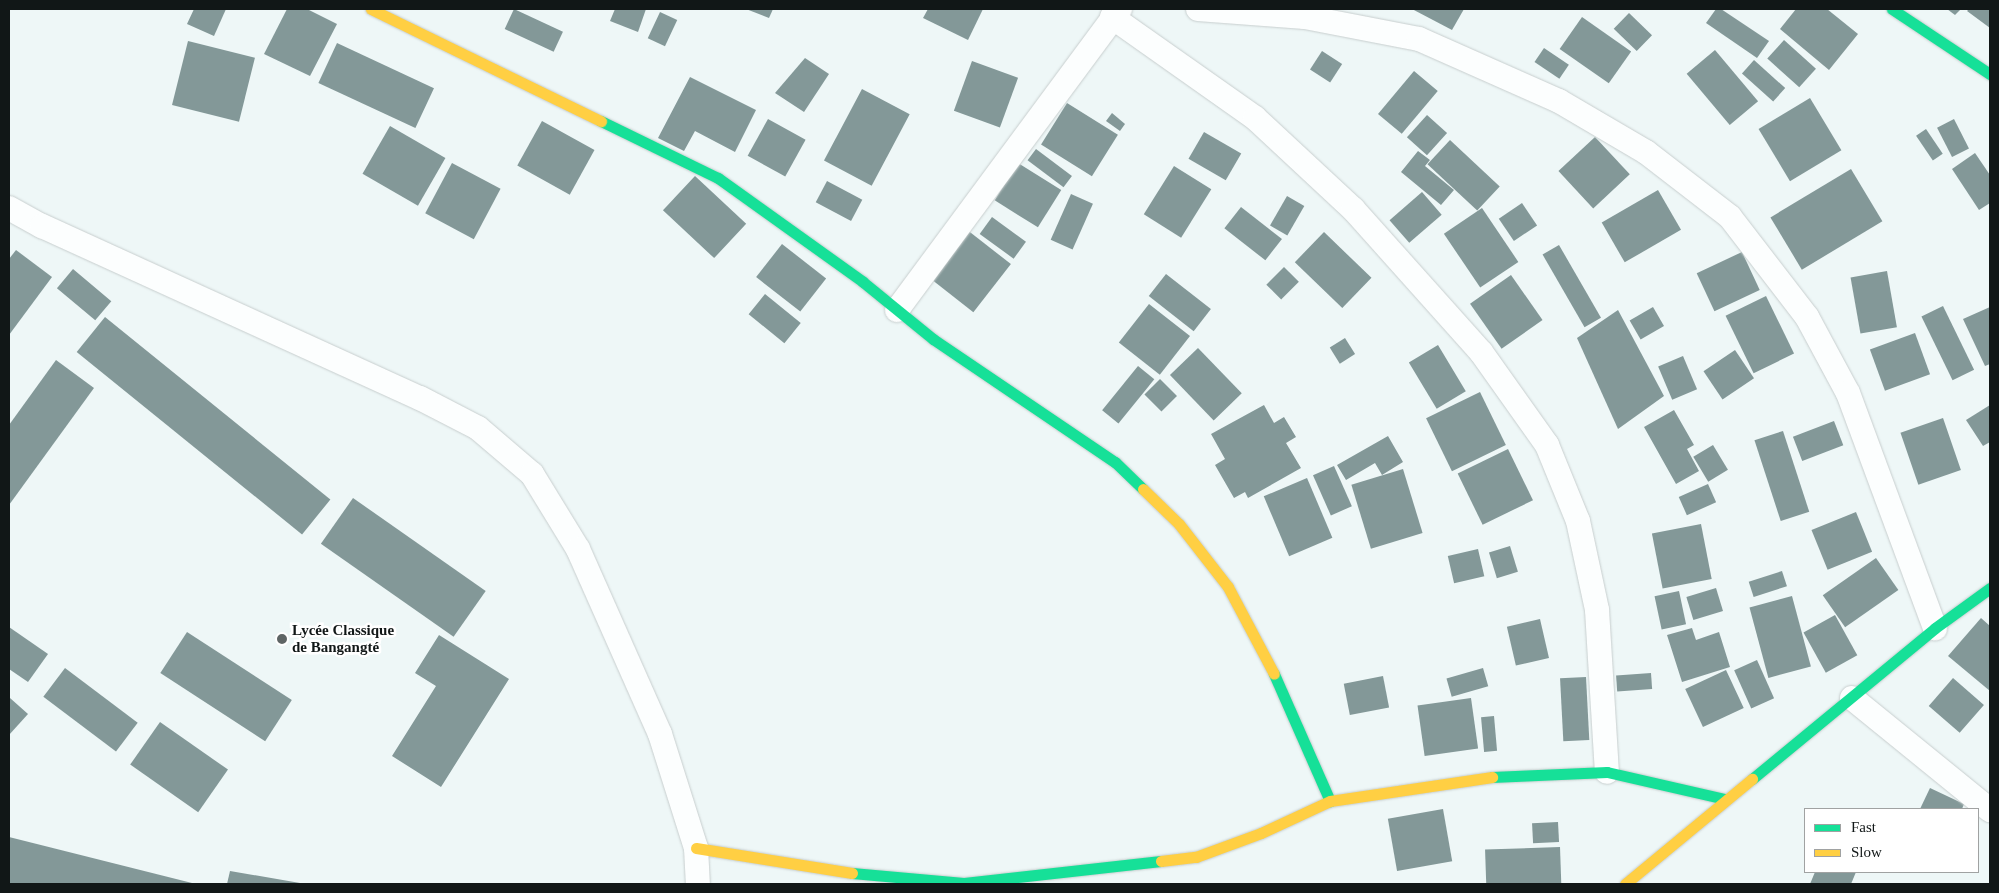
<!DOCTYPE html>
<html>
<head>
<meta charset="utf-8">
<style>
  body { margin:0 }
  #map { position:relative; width:1999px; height:893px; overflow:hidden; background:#eef7f7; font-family:Georgia,serif }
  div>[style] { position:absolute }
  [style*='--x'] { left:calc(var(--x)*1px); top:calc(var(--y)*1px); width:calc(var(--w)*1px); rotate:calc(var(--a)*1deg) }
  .building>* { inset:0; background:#839898; transform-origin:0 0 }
  .roads { filter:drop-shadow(0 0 1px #c7cece) drop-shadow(0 0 1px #c7cece) }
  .street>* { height:24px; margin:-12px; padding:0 12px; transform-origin:12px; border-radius:12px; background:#fcfefe }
  .fast>* { height:11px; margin:-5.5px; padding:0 5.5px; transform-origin:5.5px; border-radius:5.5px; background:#16e098 }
  .slow>* { height:11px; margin:-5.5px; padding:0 5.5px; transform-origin:5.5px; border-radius:5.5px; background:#ffcf43 }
  .dots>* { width:14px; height:14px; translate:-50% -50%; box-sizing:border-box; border:2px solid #fff; border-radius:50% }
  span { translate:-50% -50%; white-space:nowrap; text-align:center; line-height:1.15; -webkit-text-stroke:5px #fff; paint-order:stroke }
  .poi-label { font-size:15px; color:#111717; font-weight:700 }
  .left { translate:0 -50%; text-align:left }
  .frame { position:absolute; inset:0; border:10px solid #111717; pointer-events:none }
  .legend { position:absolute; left:1804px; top:808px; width:175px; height:65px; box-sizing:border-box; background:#fff; border:1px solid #a0a2a2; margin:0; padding:6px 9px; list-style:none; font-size:15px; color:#111717 }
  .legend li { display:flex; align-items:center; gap:10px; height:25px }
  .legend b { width:25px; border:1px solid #a0a2a2 }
</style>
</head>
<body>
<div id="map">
  <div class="building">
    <div style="clip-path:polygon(194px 9px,226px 9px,214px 36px,187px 24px)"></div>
    <div style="clip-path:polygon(287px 9px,307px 9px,337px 24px,310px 76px,264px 54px)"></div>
    <div style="left:514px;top:9px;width:54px;height:22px;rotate:25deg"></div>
    <div style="clip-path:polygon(615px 9px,646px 9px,638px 32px,610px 21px)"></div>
    <div style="clip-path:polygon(746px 9px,773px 9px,769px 18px)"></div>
    <div style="clip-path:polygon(928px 9px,983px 9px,968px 40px,923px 18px)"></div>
    <div style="clip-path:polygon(1412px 9px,1464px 9px,1452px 30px)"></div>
    <div style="clip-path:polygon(1716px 9px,1721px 9px,1769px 41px,1757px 58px,1706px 23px)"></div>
    <div style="clip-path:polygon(1796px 9px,1827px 9px,1858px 34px,1829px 70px,1780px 29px)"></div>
    <div style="clip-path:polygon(1947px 9px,1961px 9px,1955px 15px)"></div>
    <div style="clip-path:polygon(1969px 9px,1990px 9px,1990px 28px,1967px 11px)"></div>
    <div style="left:660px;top:12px;width:19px;height:29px;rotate:25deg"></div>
    <div style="left:1629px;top:13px;width:32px;height:22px;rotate:44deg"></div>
    <div style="left:1582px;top:17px;width:60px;height:39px;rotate:35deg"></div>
    <div style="left:1784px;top:40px;width:43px;height:25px;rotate:42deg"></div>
    <div style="left:188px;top:41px;width:69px;height:66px;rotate:14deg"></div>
    <div style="left:337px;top:43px;width:107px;height:44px;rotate:25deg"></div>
    <div style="left:1544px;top:48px;width:30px;height:17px;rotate:34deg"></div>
    <div style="left:1715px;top:50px;width:67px;height:37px;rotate:50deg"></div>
    <div style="left:1322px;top:51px;width:24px;height:22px;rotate:33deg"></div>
    <div style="clip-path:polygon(805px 58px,829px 74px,804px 112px,775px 93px)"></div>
    <div style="left:1754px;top:60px;width:42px;height:18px;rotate:42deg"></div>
    <div style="left:972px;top:61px;width:49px;height:53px;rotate:20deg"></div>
    <div style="left:1414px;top:71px;width:31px;height:56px;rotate:40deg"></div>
    <div style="clip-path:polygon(690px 77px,756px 110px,735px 152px,695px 131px,684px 151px,658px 138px)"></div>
    <div style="left:862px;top:89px;width:54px;height:81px;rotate:28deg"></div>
    <div style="left:1810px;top:98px;width:61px;height:60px;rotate:59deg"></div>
    <div style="left:1067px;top:103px;width:60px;height:49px;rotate:32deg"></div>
    <div style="clip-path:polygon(1112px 113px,1125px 124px,1120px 131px,1106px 121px)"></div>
    <div style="left:1427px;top:115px;width:27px;height:30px;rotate:42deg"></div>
    <div style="left:768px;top:119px;width:43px;height:42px;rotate:29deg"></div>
    <div style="left:1954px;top:119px;width:33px;height:19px;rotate:63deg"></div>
    <div style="left:542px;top:121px;width:60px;height:51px;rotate:29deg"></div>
    <div style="left:390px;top:126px;width:64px;height:55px;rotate:30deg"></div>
    <div style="left:1926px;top:129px;width:30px;height:12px;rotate:56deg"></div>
    <div style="left:1204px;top:132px;width:43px;height:31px;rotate:30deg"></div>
    <div style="left:1595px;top:137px;width:51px;height:50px;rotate:47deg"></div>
    <div style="left:1450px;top:140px;width:68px;height:33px;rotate:43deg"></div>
    <div style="left:1036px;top:149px;width:45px;height:14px;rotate:37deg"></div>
    <div style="clip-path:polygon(1418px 151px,1430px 160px,1425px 166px,1454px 190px,1441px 205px,1401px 172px)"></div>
    <div style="clip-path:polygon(1975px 153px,1990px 175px,1990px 203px,1979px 210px,1952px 169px)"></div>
    <div style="left:452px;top:163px;width:55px;height:57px;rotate:28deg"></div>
    <div style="left:1018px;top:163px;width:51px;height:44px;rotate:32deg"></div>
    <div style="left:1174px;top:166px;width:44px;height:57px;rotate:32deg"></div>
    <div style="left:1851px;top:169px;width:61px;height:94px;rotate:59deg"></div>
    <div style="left:695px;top:176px;width:70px;height:47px;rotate:43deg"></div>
    <div style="left:827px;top:181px;width:40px;height:24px;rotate:28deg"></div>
    <div style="left:1658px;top:190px;width:46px;height:65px;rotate:60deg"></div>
    <div style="left:1422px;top:192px;width:30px;height:43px;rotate:49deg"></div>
    <div style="left:1071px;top:194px;width:24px;height:50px;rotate:24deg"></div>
    <div style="left:1287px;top:196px;width:20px;height:34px;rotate:30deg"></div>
    <div style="left:1522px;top:203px;width:27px;height:28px;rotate:56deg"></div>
    <div style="left:1241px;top:207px;width:52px;height:27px;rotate:38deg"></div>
    <div style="left:1482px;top:208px;width:65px;height:46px;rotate:56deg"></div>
    <div style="left:992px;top:217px;width:42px;height:21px;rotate:36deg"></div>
    <div style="left:966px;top:229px;width:57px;height:61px;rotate:38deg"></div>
    <div style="left:1324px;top:232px;width:66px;height:42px;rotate:44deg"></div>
    <div style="left:782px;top:244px;width:56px;height:42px;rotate:38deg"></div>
    <div style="left:1559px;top:245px;width:84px;height:19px;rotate:60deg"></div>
    <div style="clip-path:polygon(16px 250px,52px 277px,9px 335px,9px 259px)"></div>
    <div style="left:1742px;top:252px;width:42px;height:50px;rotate:65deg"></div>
    <div style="left:1284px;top:267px;width:21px;height:25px;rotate:45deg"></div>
    <div style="left:73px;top:269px;width:50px;height:25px;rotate:40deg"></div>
    <div style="left:1887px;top:271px;width:57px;height:37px;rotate:80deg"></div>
    <div style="left:1166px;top:274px;width:57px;height:28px;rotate:38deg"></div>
    <div style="left:1511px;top:275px;width:55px;height:50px;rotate:55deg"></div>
    <div style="left:765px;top:294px;width:46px;height:26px;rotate:39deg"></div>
    <div style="left:1766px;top:296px;width:64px;height:45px;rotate:64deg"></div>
    <div style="left:1149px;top:304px;width:52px;height:49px;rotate:38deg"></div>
    <div style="left:1943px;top:306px;width:71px;height:24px;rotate:64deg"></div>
    <div style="left:1653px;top:307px;width:22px;height:27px;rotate:60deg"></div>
    <div style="clip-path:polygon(1990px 307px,1990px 364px,1985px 366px,1963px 319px)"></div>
    <div style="clip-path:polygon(1618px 310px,1664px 396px,1618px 429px,1577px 338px)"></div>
    <div style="left:105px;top:317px;width:290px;height:45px;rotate:39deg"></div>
    <div style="left:1915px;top:333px;width:44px;height:48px;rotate:70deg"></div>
    <div style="left:1345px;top:338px;width:19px;height:18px;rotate:58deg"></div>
    <div style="left:1438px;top:345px;width:54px;height:34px;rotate:59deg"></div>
    <div style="left:1198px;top:348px;width:63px;height:39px;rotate:46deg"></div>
    <div style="left:1735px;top:350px;width:34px;height:38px;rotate:56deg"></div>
    <div style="left:1683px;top:356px;width:36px;height:27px;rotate:67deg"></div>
    <div style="clip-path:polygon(56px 360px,94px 388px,9px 505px,9px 425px)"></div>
    <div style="left:1138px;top:366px;width:21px;height:57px;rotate:39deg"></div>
    <div style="left:1160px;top:379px;width:24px;height:22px;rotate:45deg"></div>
    <div style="left:1480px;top:392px;width:59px;height:60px;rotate:64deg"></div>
    <div style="clip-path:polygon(1264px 405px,1274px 423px,1284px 417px,1296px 437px,1286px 443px,1301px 468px,1248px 498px,1245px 492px,1234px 498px,1215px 465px,1225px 459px,1211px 434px)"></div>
    <div style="clip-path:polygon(1990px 405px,1990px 442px,1983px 446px,1966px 420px)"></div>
    <div style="clip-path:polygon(1674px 410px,1694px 445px,1687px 449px,1699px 471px,1676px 484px,1644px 427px)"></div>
    <div style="left:1943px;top:418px;width:55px;height:45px;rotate:71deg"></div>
    <div style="left:1834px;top:421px;width:26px;height:44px;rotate:69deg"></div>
    <div style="left:1783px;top:431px;width:85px;height:30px;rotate:72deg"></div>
    <div style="clip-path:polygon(1388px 436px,1403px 462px,1382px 475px,1375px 463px,1346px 480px,1337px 465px)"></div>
    <div style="left:1713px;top:445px;width:29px;height:23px;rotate:59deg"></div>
    <div style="left:1508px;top:449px;width:57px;height:56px;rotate:64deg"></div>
    <div style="left:1334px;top:466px;width:44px;height:23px;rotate:66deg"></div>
    <div style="left:1403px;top:469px;width:67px;height:54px;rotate:73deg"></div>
    <div style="left:1307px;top:478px;width:65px;height:47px;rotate:67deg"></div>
    <div style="left:1708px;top:484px;width:20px;height:32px;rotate:66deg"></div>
    <div style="left:353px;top:498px;width:162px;height:56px;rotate:35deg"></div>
    <div style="left:1856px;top:512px;width:43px;height:48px;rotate:68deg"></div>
    <div style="left:1701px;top:524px;width:56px;height:50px;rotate:79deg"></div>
    <div style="left:1510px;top:546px;width:27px;height:22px;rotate:73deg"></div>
    <div style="left:1478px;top:549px;width:28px;height:31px;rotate:77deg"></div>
    <div style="left:1876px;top:558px;width:39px;height:65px;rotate:55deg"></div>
    <div style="left:1782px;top:571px;width:16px;height:35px;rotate:72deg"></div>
    <div style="left:1716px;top:588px;width:24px;height:31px;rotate:73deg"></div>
    <div style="left:1679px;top:591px;width:34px;height:25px;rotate:78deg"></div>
    <div style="left:1792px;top:596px;width:73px;height:44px;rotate:75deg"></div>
    <div style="left:1835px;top:615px;width:46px;height:36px;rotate:61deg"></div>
    <div style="clip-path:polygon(1981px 618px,1990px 626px,1990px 691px,1948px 656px)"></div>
    <div style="left:1540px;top:619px;width:40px;height:34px;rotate:77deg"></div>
    <div style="clip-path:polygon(9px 627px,48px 654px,28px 682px,9px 669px)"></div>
    <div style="clip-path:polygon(1692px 628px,1696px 640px,1719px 632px,1730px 667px,1682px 682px,1667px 635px)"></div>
    <div style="left:187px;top:632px;width:125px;height:49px;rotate:33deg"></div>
    <div style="clip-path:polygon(439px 635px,509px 679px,441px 787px,392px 756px,436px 686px,415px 673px)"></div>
    <div style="left:1757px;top:660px;width:42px;height:25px;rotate:66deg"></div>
    <div style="left:65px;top:668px;width:91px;height:36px;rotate:37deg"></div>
    <div style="left:1483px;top:668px;width:19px;height:38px;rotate:74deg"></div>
    <div style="left:1726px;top:670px;width:42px;height:45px;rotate:65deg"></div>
    <div style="left:1651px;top:673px;width:16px;height:35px;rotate:86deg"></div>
    <div style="left:1383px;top:676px;width:32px;height:40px;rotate:79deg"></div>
    <div style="left:1586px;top:677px;width:63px;height:26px;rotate:87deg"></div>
    <div style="left:1953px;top:678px;width:41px;height:37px;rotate:41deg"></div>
    <div style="clip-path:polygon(10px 698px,28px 714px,9px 735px,9px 699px)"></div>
    <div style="left:1471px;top:698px;width:51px;height:54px;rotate:82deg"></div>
    <div style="left:1494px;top:716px;width:35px;height:13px;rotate:85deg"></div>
    <div style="left:160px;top:722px;width:83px;height:52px;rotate:35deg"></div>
    <div style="clip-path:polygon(1930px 788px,1964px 804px,1962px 809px,1920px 809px)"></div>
    <div style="left:1443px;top:809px;width:53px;height:56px;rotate:80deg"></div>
    <div style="left:1558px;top:822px;width:20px;height:26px;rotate:87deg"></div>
    <div style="clip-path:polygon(9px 837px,196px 884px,9px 884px)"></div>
    <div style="left:1560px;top:847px;width:37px;height:75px;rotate:88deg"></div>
    <div style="clip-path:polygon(230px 871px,300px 883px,300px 884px,227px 884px)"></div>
    <div style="clip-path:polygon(1815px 872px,1856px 872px,1851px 884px,1810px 884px)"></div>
  </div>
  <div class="roads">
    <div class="street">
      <div style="--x:1198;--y:9;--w:107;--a:4.3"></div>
      <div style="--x:1305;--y:17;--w:116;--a:10.9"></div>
      <div style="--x:1419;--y:39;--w:153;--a:23.9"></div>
      <div style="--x:1559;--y:101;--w:101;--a:30.4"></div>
      <div style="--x:1646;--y:152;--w:106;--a:37.7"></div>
      <div style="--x:1730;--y:217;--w:126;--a:52.4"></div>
      <div style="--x:1807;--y:317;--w:86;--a:61.7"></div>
      <div style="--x:1848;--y:393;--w:251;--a:69.7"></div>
      <div style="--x:1112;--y:17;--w:175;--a:35.2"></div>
      <div style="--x:1255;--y:118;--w:134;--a:42.9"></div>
      <div style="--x:1353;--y:209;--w:192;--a:48.2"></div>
      <div style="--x:1481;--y:352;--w:114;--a:54.6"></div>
      <div style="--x:1547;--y:445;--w:82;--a:67.8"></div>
      <div style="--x:1578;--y:521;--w:91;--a:77.9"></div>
      <div style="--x:1597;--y:610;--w:162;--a:86.5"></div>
      <div style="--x:9;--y:208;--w:38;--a:29"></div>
      <div style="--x:42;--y:226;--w:415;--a:24.5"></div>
      <div style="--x:420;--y:398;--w:65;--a:27.3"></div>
      <div style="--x:478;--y:428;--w:71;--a:40.4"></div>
      <div style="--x:532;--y:474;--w:88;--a:58.5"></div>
      <div style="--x:578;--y:549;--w:202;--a:66.1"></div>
      <div style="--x:660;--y:734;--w:120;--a:72.5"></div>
      <div style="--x:696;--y:848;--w:36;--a:87"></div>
      <div style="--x:897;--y:310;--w:375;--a:-53.5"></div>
      <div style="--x:1852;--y:698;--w:178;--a:39.1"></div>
    </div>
    <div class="fast">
      <div style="--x:1892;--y:9;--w:118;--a:33.6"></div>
      <div style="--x:601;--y:121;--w:130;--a:26"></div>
      <div style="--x:718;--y:178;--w:178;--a:35.6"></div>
      <div style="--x:863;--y:282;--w:90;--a:39.2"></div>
      <div style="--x:933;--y:339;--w:220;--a:34.1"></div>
      <div style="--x:1115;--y:462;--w:39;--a:44"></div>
      <div style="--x:1274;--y:674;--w:139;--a:66.2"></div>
      <div style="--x:1492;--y:777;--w:115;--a:-2.5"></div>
      <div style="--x:1607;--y:772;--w:121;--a:12.9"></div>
      <div style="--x:1752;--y:779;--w:237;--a:-39.5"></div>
      <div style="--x:1935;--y:628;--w:68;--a:-36"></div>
      <div style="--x:852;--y:873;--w:112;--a:5.1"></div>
      <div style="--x:964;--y:883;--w:198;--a:-6.4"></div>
    </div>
    <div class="slow">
      <div style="--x:371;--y:9;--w:256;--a:26"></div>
      <div style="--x:1143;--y:489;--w:50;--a:44.2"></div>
      <div style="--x:1179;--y:524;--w:80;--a:52.1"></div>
      <div style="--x:1228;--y:587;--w:98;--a:62.1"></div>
      <div style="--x:696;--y:848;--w:158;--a:9.1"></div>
      <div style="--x:1161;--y:861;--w:35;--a:-7"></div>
      <div style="--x:1196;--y:857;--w:69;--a:-20.3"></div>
      <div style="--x:1261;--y:833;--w:76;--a:-24.9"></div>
      <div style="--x:1330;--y:801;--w:164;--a:-8.4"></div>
      <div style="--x:1625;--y:884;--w:165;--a:-39.6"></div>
    </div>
  </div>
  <div class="dots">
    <div style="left:282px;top:639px;background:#5e6565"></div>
  </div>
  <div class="poi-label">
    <span class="left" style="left:292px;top:639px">Lycée Classique<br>de Bangangté</span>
  </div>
  <div class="frame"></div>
  <ul class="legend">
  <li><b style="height:6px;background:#16e098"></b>Fast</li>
  <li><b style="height:6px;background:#ffcf43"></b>Slow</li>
  </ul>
</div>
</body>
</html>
